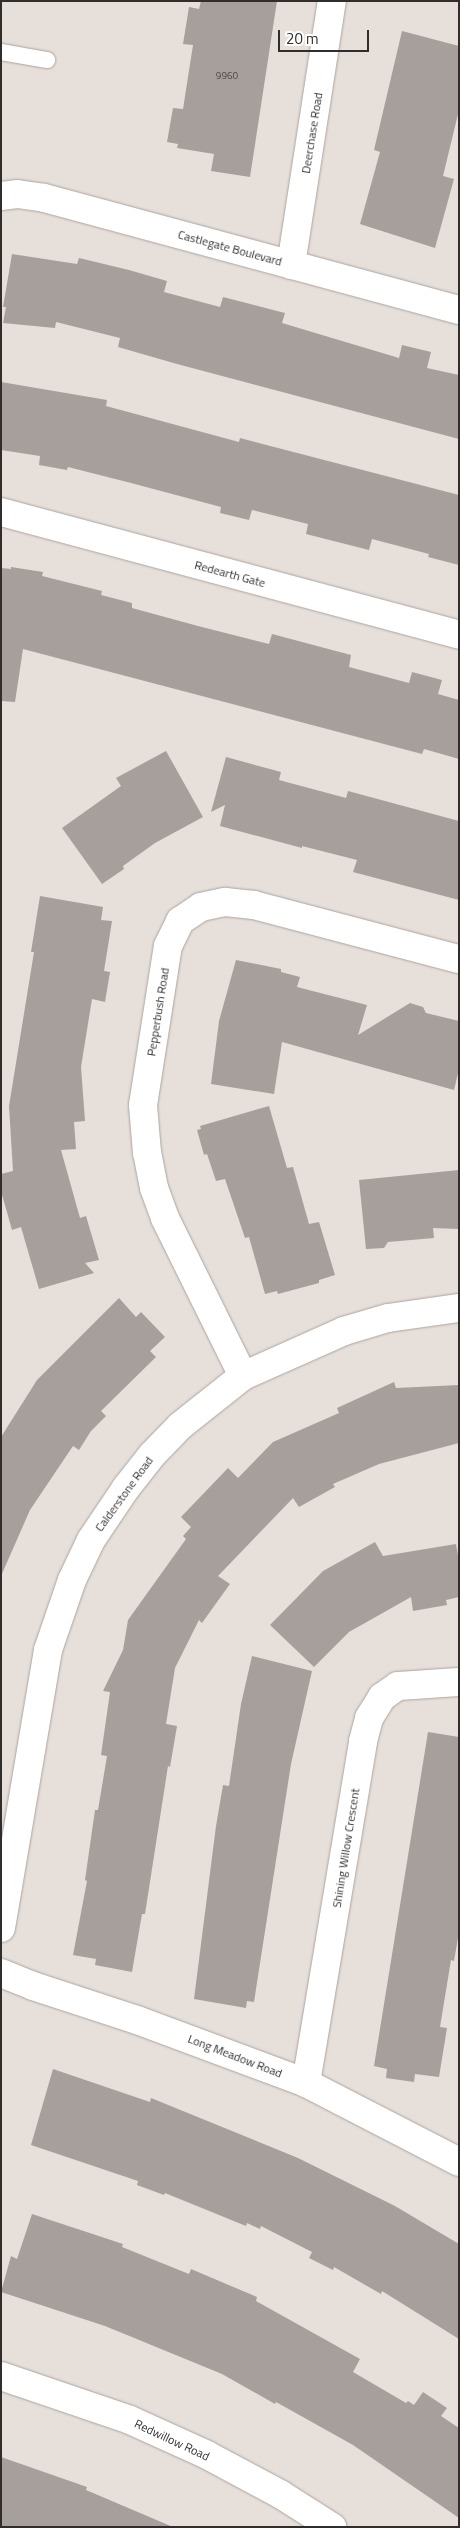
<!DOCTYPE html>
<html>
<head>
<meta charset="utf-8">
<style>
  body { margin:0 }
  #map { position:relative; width:460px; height:2528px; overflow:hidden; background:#e7dfda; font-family:"Titillium Web",sans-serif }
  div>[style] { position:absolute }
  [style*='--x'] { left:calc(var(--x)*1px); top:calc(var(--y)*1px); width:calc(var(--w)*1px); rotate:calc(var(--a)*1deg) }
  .building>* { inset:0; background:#a79f9b }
  .roads { filter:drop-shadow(0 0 1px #aba4a0) drop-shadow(0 0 1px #aba4a0) }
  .lane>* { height:16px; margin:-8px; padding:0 8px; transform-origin:8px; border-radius:8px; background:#fff }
  .street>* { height:28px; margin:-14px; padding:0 14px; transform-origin:14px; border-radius:14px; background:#fff }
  span { translate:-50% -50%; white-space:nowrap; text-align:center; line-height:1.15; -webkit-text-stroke:4px #fff; paint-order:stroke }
  .number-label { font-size:10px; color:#4e4a48 }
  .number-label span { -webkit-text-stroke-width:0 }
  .street-label { font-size:12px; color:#302d2c }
  .frame { position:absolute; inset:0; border:2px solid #302d2c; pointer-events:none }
  .scale { position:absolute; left:278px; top:30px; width:91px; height:22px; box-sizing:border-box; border:2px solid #302d2c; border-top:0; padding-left:6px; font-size:15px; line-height:18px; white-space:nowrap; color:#302d2c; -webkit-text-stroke:4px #fff; paint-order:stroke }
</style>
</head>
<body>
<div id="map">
  <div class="building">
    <div style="clip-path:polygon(201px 1px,277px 1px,250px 177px,211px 171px,214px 154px,177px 148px,178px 144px,167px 142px,173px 108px,183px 109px,193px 45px,183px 44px,189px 7px,199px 9px)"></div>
    <div style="clip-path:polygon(402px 31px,459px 46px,459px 110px,443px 176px,454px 179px,435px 248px,360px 224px,380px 152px,374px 150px)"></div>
    <div style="clip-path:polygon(12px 254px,77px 264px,79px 258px,129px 270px,167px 281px,164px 292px,220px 307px,223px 297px,285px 313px,282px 323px,399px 358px,402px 345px,431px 352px,427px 368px,459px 375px,459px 439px,177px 364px,118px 347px,120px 338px,56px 322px,55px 328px,3px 323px,6px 307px,3px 307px)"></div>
    <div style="clip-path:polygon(1px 382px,107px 400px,106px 406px,239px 442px,240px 438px,459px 495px,459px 565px,428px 557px,429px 554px,372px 539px,369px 550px,306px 534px,308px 524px,252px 510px,249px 520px,220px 513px,221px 507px,131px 483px,68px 467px,67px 470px,39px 465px,40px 456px,1px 450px)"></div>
    <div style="clip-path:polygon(11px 567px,43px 572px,42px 576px,102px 591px,101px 595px,132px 603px,132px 608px,198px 626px,269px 644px,272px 634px,351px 655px,349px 667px,409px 683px,412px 672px,442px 680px,438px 694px,459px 700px,459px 759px,424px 749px,422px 754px,23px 649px,15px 702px,1px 701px,1px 568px,11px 569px)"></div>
    <div style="clip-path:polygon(166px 751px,203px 817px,155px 843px,123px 866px,124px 869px,102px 884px,62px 828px,121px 786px,116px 778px)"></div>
    <div style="clip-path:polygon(226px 757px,281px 772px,279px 780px,346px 798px,348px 791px,459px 821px,459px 900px,353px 872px,357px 860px,302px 846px,302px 848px,220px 826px,225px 805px,211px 812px)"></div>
    <div style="clip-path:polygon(40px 896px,103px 907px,101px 920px,112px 921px,104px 971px,110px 972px,105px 1002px,92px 999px,81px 1067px,85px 1121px,74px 1122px,76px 1149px,61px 1150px,80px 1218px,86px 1216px,99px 1260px,85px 1263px,94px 1273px,39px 1289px,21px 1227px,12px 1230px,1px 1191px,1px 1174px,13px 1171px,9px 1106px,34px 952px,31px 952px)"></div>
    <div style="clip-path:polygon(236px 960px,281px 969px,281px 972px,300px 977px,297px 987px,367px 1005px,358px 1035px,410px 1003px,423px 1007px,426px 1013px,459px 1021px,459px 1069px,454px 1090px,282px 1042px,274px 1094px,211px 1084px,219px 1021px)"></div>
    <div style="clip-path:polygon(269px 1106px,287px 1168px,293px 1167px,309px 1224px,319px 1222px,335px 1275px,319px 1280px,319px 1283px,278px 1294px,277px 1291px,265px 1294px,249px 1237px,245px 1238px,225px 1179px,216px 1181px,207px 1154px,204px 1155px,197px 1130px,201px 1129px,200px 1126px)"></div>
    <div style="clip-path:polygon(459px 1170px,459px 1229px,433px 1228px,434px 1238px,388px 1242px,384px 1248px,366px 1249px,359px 1180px)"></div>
    <div style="clip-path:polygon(119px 1298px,136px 1317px,141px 1312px,165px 1337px,150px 1351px,156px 1357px,101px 1411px,106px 1416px,91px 1431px,79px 1450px,73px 1446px,30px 1510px,1px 1576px,1px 1437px,37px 1380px)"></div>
    <div style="clip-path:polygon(394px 1382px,396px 1388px,459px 1385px,459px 1443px,379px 1464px,333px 1484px,335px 1487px,299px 1507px,293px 1498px,218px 1576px,230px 1584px,202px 1623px,199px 1620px,175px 1668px,166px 1724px,177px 1726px,170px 1767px,168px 1766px,145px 1914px,142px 1914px,132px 1972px,95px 1965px,96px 1959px,73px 1955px,87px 1881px,85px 1880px,95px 1810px,98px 1810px,107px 1756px,101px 1755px,110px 1692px,103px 1691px,123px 1650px,128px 1620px,186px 1539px,183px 1536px,191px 1527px,181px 1517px,228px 1468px,238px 1478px,273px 1442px,339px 1413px,337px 1408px)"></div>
    <div style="clip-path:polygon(375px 1542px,383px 1556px,456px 1544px,459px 1561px,459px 1597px,446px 1600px,447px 1605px,413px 1611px,411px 1597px,349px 1632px,314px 1667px,270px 1625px,323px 1571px)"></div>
    <div style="clip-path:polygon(252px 1656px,312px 1671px,291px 1764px,254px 2002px,247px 2001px,246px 2008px,194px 1999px,216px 1826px,223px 1785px,229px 1786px,241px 1704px)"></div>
    <div style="clip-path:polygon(428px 1732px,459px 1737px,459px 1932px,454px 1961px,451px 1960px,440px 2027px,447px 2028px,439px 2077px,415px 2074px,414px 2082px,386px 2078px,387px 2069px,374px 2066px)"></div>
    <div style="clip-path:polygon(53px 2069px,150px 2102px,151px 2098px,298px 2158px,395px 2206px,459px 2244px,459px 2339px,382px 2291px,381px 2294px,334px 2267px,333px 2270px,309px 2258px,312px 2252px,261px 2226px,260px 2229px,247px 2223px,246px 2226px,165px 2193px,164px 2195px,137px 2185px,138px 2181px,31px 2145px)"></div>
    <div style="clip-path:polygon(32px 2214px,123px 2244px,122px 2247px,189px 2274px,191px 2269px,257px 2297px,256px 2301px,360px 2359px,353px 2372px,406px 2403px,408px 2401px,414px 2405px,423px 2392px,447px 2408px,441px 2416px,459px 2428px,459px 2518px,353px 2445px,276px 2402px,275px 2404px,222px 2374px,105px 2326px,1px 2292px,11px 2256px,17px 2259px)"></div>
    <div style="clip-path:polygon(1px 2457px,87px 2487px,86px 2490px,173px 2527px,1px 2527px)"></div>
  </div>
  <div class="roads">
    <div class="lane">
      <div style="--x:1;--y:52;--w:47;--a:9.9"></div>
    </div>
    <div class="street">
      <div style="--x:1;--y:196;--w:16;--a:-7"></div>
      <div style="--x:17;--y:194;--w:27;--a:8"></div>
      <div style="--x:44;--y:198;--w:430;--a:15.1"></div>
      <div style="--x:291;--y:265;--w:267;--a:-81.2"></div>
      <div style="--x:1;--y:512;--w:474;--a:15"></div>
      <div style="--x:243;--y:1376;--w:176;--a:-116.3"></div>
      <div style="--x:165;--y:1218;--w:32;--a:-110"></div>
      <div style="--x:154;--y:1188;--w:36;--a:-101"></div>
      <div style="--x:147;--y:1153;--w:48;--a:-94.8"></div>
      <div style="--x:143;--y:1105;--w:161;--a:-81.1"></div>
      <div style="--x:168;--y:946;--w:28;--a:-64"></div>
      <div style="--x:180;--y:921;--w:25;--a:-34"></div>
      <div style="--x:201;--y:907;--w:25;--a:-12"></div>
      <div style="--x:225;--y:902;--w:29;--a:6"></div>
      <div style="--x:254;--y:905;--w:212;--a:14.8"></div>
      <div style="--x:1;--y:1928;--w:282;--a:-80.4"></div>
      <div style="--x:48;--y:1650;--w:74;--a:-71.1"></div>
      <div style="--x:72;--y:1580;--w:44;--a:-64.6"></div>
      <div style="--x:91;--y:1540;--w:63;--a:-56.1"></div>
      <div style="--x:126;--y:1488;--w:42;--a:-51.8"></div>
      <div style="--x:152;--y:1455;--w:40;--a:-46"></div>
      <div style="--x:180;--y:1426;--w:80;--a:-38.4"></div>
      <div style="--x:243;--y:1376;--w:111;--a:-24"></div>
      <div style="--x:344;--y:1331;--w:46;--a:-16.5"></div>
      <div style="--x:388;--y:1318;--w:72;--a:-8"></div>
      <div style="--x:1;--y:1973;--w:35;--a:22"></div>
      <div style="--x:33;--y:1986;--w:109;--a:18.1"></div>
      <div style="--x:137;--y:2020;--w:180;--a:20.4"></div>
      <div style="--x:306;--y:2083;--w:172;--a:27.3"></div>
      <div style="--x:306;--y:2083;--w:347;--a:-80.5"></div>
      <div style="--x:363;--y:1741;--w:24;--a:-75"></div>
      <div style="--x:369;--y:1718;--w:25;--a:-58"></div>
      <div style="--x:382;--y:1697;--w:19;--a:-35"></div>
      <div style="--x:398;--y:1686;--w:61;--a:-3.8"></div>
      <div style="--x:1;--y:2376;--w:136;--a:18.8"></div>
      <div style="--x:130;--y:2420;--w:85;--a:24.4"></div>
      <div style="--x:207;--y:2455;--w:83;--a:28.1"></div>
      <div style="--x:280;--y:2494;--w:62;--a:32.4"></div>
    </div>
  </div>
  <div class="number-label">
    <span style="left:227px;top:76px">9960</span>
  </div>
  <div class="street-label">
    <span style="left:312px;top:133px;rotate:-81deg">Deerchase Road</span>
    <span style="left:230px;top:248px;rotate:15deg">Castlegate Boulevard</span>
    <span style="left:230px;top:574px;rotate:15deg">Redearth Gate</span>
    <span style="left:158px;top:1012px;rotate:-81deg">Pepperbush Road</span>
    <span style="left:124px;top:1494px;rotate:-54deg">Calderstone Road</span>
    <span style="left:346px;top:1848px;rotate:-81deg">Shining Willow Crescent</span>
    <span style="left:235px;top:2056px;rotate:21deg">Long Meadow Road</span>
    <span style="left:172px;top:2440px;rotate:25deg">Redwillow Road</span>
  </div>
  <div class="frame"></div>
  <div class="scale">20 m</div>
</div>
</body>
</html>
